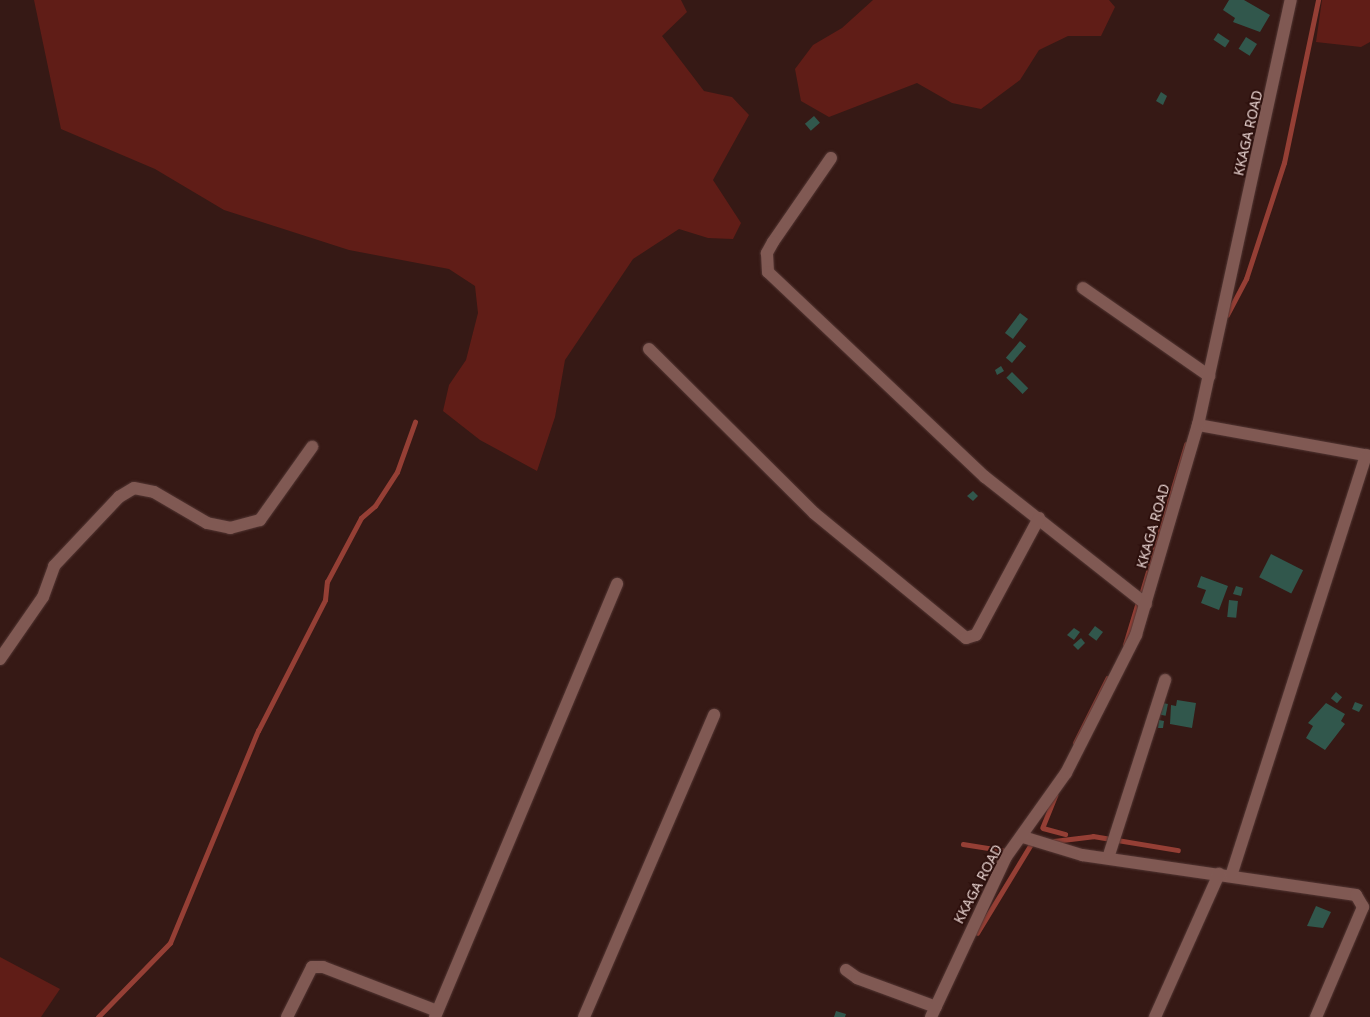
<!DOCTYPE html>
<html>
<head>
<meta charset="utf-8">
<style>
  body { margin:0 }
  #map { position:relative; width:1370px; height:1017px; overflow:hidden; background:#361915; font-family:"Noto Sans",sans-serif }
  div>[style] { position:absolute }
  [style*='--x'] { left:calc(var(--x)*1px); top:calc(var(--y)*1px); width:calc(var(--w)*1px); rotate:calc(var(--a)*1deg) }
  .green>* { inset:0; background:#601d17 }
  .stream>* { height:4.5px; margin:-2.25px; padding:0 2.25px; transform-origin:2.25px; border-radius:2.25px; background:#953f35 }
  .building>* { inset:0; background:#31574c; transform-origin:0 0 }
  .roads { filter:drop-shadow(0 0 1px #523633) drop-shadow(0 0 1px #523633) }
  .minor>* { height:12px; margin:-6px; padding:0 6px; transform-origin:6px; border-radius:6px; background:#805953 }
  span { translate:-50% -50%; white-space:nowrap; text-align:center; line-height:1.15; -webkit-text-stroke:4px #2c0f0c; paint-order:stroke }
  .street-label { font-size:14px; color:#e6d1ce }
</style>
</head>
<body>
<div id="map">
  <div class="green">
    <div style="clip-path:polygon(34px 0,681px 0,687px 12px,662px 36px,704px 91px,732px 97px,749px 115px,713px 180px,741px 223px,733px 239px,708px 238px,679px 229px,633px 259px,565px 360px,555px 417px,537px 471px,480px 440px,443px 411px,449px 385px,466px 360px,478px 313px,475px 286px,449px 269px,349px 250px,224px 210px,155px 169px,61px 129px)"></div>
    <div style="clip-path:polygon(873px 0,1109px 0,1115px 7px,1101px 36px,1068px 36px,1039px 50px,1020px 80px,981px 109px,952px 103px,917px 83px,829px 117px,801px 101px,795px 69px,813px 45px,842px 28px)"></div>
    <div style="clip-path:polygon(1322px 0,1370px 0,1370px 42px,1361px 47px,1316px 42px)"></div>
    <div style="clip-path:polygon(0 957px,60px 989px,41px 1017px,0 1017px)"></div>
  </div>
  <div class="stream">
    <div style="--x:1227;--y:315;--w:41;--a:-62.2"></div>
    <div style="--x:1246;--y:279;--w:122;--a:-71.9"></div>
    <div style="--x:1284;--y:163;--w:167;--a:-78.2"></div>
    <div style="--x:1141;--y:595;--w:157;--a:-73.3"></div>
    <div style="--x:1125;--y:645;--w:45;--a:-73.2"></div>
    <div style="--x:1075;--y:743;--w:72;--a:-63.4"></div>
    <div style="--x:1056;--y:795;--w:35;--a:112"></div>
    <div style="--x:1043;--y:828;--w:23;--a:15"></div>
    <div style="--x:1054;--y:841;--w:39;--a:-7"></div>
    <div style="--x:1093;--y:836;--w:86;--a:9.4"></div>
    <div style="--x:963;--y:844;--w:45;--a:9"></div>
    <div style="--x:977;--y:933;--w:108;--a:-58.7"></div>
    <div style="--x:98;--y:1017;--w:103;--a:-45.8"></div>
    <div style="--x:170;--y:943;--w:230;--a:-67.5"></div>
    <div style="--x:258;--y:731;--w:147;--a:-62.9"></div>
    <div style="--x:325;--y:600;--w:18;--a:-84"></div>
    <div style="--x:327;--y:582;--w:72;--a:-62"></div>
    <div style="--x:361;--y:518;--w:18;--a:-41"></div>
    <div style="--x:375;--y:506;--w:40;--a:-57.1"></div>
    <div style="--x:397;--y:472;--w:53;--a:-70.2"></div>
  </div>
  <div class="building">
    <div style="clip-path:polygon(1229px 0,1244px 0,1270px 15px,1260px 32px,1233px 22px,1235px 18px,1223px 10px)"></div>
    <div style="left:1218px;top:33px;width:14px;height:8px;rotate:34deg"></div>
    <div style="left:1246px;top:37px;width:13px;height:14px;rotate:32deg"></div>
    <div style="clip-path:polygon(1161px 92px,1167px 96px,1163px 105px,1156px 101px)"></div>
    <div style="left:814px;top:116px;width:9px;height:12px;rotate:49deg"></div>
    <div style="left:1020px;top:313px;width:10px;height:25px;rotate:37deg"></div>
    <div style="left:1020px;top:341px;width:8px;height:22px;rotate:40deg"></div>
    <div style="clip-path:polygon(1001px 366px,1004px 371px,997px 375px,995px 370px)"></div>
    <div style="left:1012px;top:372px;width:23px;height:8px;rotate:45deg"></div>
    <div style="clip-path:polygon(973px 491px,978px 496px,973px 501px,967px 496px)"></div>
    <div style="left:1271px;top:554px;width:36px;height:26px;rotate:27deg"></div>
    <div style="clip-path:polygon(1201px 576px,1228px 586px,1219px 610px,1201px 603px,1206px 590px,1197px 587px)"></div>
    <div style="clip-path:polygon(1236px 586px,1243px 588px,1241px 596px,1233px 594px)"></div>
    <div style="left:1229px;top:600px;width:9px;height:17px;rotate:6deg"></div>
    <div style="left:1095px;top:626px;width:10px;height:11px;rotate:37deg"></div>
    <div style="clip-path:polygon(1074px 628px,1080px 632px,1074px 640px,1067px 635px)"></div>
    <div style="clip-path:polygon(1081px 638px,1085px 643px,1078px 650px,1073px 645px)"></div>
    <div style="left:1336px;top:692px;width:8px;height:8px;rotate:40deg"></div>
    <div style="clip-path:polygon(1177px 700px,1196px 703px,1192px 728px,1170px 724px,1171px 705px,1176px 706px)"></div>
    <div style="clip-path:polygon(1355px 702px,1363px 705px,1359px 712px,1352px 709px)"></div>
    <div style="left:1163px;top:703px;width:5px;height:12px;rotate:11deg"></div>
    <div style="clip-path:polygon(1326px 703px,1345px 714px,1341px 721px,1345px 724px,1325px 750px,1306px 738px,1313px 726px,1308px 723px)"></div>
    <div style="clip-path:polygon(1159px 720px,1164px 721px,1163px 728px,1158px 728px)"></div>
    <div style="clip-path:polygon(1316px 906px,1331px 912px,1323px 928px,1307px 926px)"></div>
    <div style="clip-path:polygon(836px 1011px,846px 1014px,845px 1017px,834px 1017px)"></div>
  </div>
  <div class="roads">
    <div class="minor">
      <div style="--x:831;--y:158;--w:102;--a:124.6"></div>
      <div style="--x:773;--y:242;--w:13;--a:119"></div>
      <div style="--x:767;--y:253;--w:19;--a:87"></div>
      <div style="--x:768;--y:272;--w:299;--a:43.4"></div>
      <div style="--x:985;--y:477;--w:205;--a:38.3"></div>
      <div style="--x:1083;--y:288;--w:154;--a:34.9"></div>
      <div style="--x:649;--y:349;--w:233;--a:44.8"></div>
      <div style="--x:814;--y:513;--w:197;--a:39.4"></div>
      <div style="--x:966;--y:638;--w:10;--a:-17"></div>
      <div style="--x:976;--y:635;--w:133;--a:-61.7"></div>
      <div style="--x:1198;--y:425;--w:175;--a:10.2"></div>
      <div style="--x:0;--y:659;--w:75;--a:-55.3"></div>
      <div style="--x:43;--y:597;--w:33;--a:-70"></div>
      <div style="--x:54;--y:566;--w:95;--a:-46.7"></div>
      <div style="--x:119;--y:497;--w:17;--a:-31"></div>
      <div style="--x:134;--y:488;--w:20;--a:11"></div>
      <div style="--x:154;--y:492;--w:61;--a:30.3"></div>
      <div style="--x:207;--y:523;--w:24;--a:12"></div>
      <div style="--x:230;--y:528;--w:31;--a:-15"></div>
      <div style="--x:260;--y:520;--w:90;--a:-54.5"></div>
      <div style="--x:1023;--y:837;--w:62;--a:17"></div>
      <div style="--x:1082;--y:855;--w:277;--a:8.3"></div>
      <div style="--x:1356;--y:895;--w:14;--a:60"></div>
      <div style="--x:1363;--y:907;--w:120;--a:113.1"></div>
      <div style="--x:1108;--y:858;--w:187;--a:-72.2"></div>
      <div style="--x:1231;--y:876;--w:442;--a:-72.2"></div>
      <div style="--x:846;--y:970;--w:14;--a:36"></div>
      <div style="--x:857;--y:978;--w:84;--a:20.2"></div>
      <div style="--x:287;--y:1017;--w:56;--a:-63.4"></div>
      <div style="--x:312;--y:967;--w:11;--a:0"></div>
      <div style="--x:323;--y:967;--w:122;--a:21.1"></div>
      <div style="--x:435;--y:1017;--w:470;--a:-67.2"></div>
      <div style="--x:584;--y:1017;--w:329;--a:-66.7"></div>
      <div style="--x:931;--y:1017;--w:177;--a:-64.9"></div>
      <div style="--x:1006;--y:857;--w:103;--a:-54.5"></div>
      <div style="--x:1066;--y:773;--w:155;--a:-63.1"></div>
      <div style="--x:1136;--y:635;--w:219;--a:-73.6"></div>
      <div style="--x:1198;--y:425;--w:435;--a:-77.7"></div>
      <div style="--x:1155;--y:1017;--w:157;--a:-65.9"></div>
    </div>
  </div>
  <div class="street-label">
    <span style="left:1248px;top:133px;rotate:-77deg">KKAGA ROAD</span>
    <span style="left:1153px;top:526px;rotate:-74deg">KKAGA ROAD</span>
    <span style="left:978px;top:884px;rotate:-62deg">KKAGA ROAD</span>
  </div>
</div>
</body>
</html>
